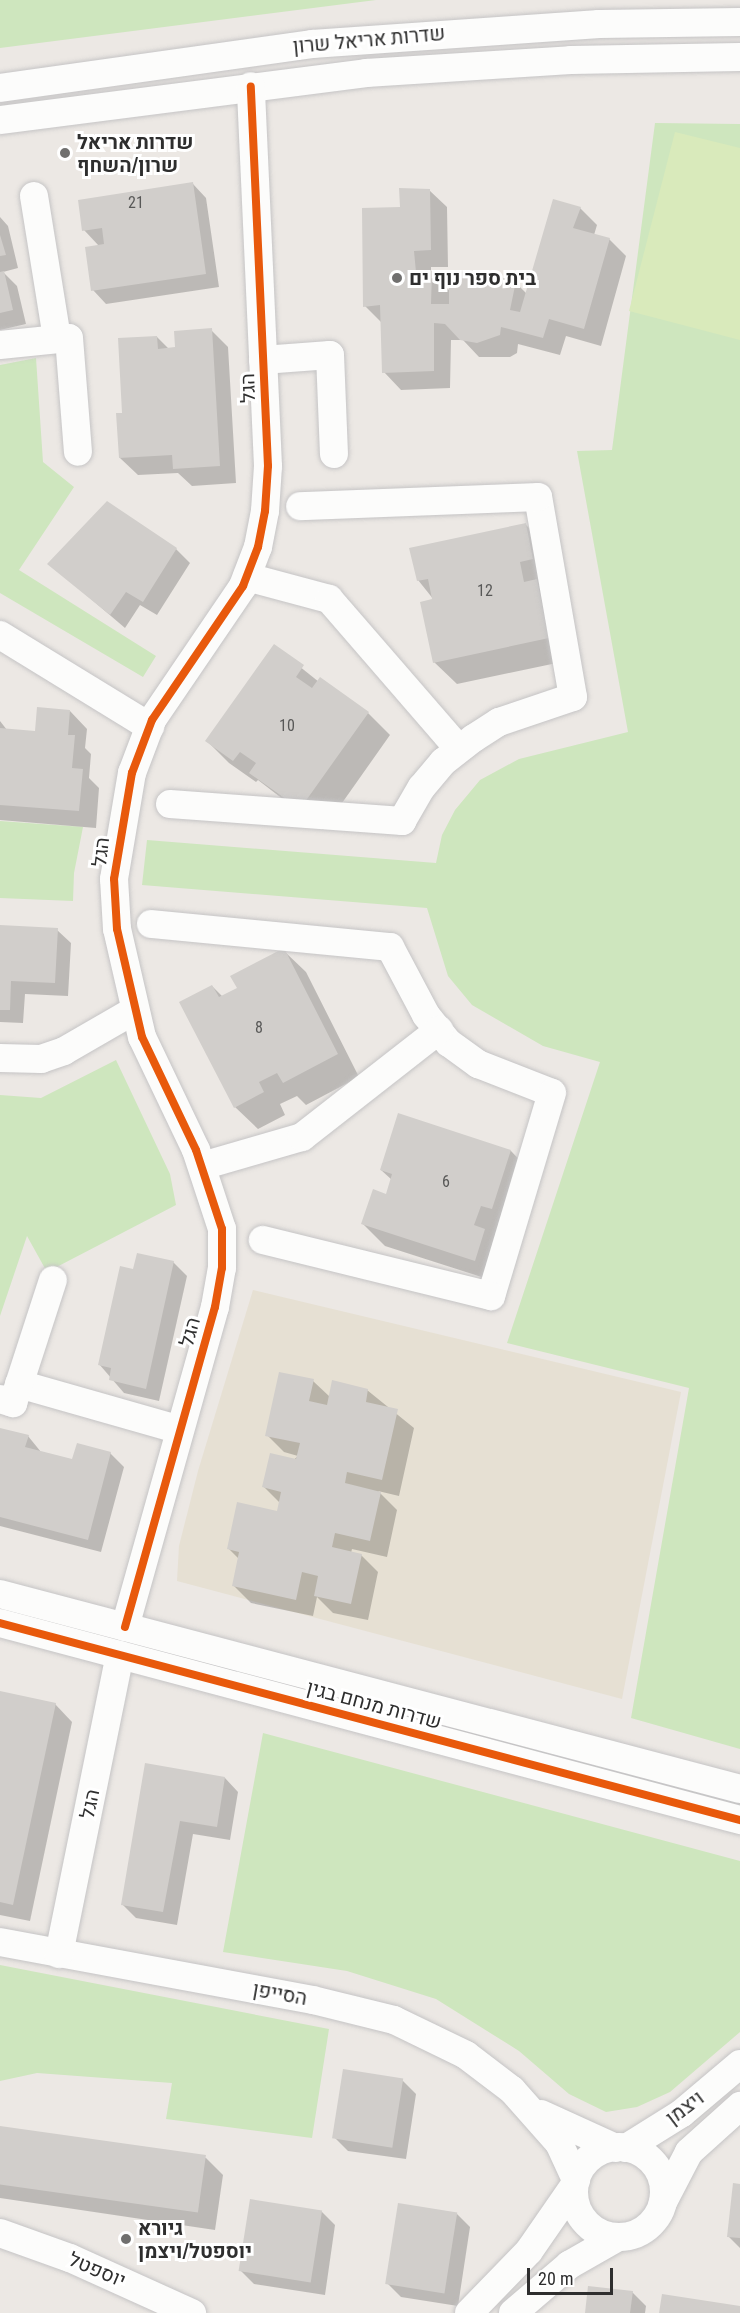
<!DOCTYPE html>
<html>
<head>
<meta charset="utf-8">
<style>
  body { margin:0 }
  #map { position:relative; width:740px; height:2313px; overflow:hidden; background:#ece8e4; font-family:"Roboto Condensed",Heebo,sans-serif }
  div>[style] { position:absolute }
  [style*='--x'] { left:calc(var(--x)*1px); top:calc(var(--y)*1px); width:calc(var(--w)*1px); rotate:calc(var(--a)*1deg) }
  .education>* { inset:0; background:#e6e0d3 }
  .green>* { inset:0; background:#cee6be }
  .pitch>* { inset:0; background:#d9eabb }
  .shadow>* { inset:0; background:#0003 }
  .building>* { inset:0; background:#d1cecb; transform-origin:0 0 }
  .roads { filter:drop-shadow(0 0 2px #c5c4c5) drop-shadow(0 0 2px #c5c4c5) }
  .minor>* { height:28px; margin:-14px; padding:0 14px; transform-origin:14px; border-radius:14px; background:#fcfcfb }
  .minor>.ring { margin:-14px; padding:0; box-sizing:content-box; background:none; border:28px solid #fcfcfb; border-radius:50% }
  .cycleway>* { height:8px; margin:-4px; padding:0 4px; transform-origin:4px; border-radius:4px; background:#e8590c }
  .dots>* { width:16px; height:16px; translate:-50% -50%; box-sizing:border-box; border:3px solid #fff; border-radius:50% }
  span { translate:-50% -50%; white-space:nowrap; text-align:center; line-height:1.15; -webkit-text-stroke:6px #fff; paint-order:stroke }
  .number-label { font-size:16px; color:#585857 }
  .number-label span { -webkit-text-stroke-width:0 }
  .street-label { font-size:20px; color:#2e2e2e }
  .poi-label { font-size:20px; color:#2e2e2e; font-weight:700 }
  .left { translate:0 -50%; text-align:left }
  .scale { position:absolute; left:527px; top:2268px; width:86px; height:27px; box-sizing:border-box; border:3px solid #2e2e2e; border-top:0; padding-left:8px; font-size:18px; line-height:21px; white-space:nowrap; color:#2e2e2e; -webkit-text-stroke:4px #fff; paint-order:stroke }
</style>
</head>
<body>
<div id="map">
  <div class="education">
    <div style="clip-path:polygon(253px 1290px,681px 1392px,622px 1699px,177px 1581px,179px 1546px,198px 1471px)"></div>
  </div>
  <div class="green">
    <div style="clip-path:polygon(0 0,376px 0,0 48px)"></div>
    <div style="clip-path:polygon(655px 123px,740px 124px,740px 1749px,631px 1718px,689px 1388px,507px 1343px,600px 1062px,543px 1046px,472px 1005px,448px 976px,427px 908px,142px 885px,147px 840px,436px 863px,442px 835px,455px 810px,480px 780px,519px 759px,628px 732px,577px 451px,612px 450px)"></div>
    <div style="clip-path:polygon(36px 358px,43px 462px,74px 487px,19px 570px,156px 656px,143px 677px,0 593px,0 365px)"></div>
    <div style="clip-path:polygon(0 821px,83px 827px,74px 873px,73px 901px,0 898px)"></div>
    <div style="clip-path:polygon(116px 1060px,170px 1174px,176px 1205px,47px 1272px,27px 1236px,0 1316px,0 1095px,41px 1098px)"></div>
    <div style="clip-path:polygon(263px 1733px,740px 1861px,740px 2032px,670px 2092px,637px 2107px,606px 2112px,569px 2094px,519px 2051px,436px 1999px,347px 1971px,223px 1952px)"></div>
    <div style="clip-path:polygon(0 1965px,329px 2029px,312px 2138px,166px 2119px,172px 2083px,37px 2073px,0 2081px)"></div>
  </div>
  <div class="pitch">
    <div style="clip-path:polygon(675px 132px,740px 148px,740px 340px,629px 311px)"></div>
  </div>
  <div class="shadow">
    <div style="clip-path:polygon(193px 184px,206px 198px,219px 287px,106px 304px,93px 290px,99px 246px,84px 230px)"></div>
    <div style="clip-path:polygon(429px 190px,447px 207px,448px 267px,431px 267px,431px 273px,450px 291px,515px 282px,527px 294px,580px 208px,597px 225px,594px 235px,609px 239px,626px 256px,601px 346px,566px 336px,560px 355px,518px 344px,517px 353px,510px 357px,479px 357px,463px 340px,451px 340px,450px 388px,401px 390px,384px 372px,382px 323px,365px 306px,401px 208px)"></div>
    <div style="clip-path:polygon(0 217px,8px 226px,18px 268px,3px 272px,17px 286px,26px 324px,0 330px)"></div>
    <div style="clip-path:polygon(211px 330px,228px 347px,236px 483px,192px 486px,178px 473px,138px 475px,120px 458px,124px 415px,157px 337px,169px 349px,177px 349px)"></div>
    <div style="clip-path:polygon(526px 525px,548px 547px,571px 660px,457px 684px,434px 662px,434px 600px,418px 580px)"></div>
    <div style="clip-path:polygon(176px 549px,190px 563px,157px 615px,140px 605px,125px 628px,50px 564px)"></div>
    <div style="clip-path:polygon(274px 646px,319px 682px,368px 713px,390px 735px,323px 830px,258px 780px,256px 782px,229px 763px,207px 741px)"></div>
    <div style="clip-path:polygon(70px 711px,87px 729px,85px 748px,91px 754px,89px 778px,99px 788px,96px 828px,0 820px,0 721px,7px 730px,36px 733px)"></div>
    <div style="clip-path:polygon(0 927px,57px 930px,71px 943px,68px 996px,25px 994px,23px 1023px,0 1022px)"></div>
    <div style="clip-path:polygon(283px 950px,306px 972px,359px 1077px,306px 1105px,297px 1096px,280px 1104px,285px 1115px,258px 1129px,235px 1107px,212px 986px,223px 997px,239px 989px)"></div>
    <div style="clip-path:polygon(399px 1115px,511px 1151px,533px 1174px,497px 1282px,385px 1246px,363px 1224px,387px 1196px,392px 1180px,381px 1170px)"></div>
    <div style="clip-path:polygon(173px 1262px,187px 1276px,159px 1401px,124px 1393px,99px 1364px,134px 1271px)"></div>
    <div style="clip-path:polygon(313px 1381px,330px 1397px,367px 1390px,414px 1428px,399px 1496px,378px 1491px,397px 1510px,387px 1557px,352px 1549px,351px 1553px,361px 1555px,378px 1572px,368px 1620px,333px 1613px,317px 1597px,313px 1616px,251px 1603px,234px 1586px,239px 1559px,229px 1549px,278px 1513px,280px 1503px,264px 1487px,298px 1456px,284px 1452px,267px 1435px)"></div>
    <div style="clip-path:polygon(0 1429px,28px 1436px,41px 1452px,73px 1460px,110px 1453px,124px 1467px,101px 1552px,0 1526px)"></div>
    <div style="clip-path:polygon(0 1693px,55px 1704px,72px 1722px,30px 1921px,0 1915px)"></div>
    <div style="clip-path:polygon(147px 1765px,225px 1778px,238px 1792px,230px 1840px,193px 1834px,177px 1925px,136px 1918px,122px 1904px)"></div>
    <div style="clip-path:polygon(402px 2080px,416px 2094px,406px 2159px,348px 2151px,334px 2137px)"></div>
    <div style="clip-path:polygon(0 2127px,206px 2158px,223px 2175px,215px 2230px,0 2198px)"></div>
    <div style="clip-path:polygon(740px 2186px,740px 2248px,728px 2236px)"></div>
    <div style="clip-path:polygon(321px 2211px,335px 2225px,325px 2295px,254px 2284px,241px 2271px)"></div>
    <div style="clip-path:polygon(456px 2213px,470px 2227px,458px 2306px,401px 2297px,388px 2284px)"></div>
    <div style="clip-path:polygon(632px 2292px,646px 2306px,645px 2313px,587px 2313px)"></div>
  </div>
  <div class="building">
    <div style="clip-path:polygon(193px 182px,206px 274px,91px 291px,85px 247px,104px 244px,102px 228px,82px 231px,78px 200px)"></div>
    <div style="clip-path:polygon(399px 188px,430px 189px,431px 250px,414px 251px,416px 272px,432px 271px,431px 304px,449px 304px,449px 272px,478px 271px,516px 281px,510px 310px,520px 312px,553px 199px,581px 207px,573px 228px,610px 238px,584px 329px,549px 319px,543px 338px,501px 327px,500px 335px,477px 343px,460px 340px,445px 324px,434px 323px,434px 371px,382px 373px,380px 305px,363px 307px,362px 208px,400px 207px)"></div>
    <div style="clip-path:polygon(0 235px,6px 255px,0 256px)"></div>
    <div style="clip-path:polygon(4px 271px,13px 310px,0 313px,0 272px)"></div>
    <div style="clip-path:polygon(212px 328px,220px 466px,173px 469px,172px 455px,119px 458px,116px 413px,122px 413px,118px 338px,157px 336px,158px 349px,175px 347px,174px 331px)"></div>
    <div style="clip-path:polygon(107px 501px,177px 548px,143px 602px,126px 592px,110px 615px,47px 564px)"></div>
    <div style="clip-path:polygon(526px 523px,533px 559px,520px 562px,524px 582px,537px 579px,549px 638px,433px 663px,420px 602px,432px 599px,428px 579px,417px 581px,409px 548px)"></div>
    <div style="clip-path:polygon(274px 644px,304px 665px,296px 677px,312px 688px,320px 677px,369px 712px,300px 809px,249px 773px,256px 763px,240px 752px,233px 761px,205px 741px)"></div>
    <div style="clip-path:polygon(37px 707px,70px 710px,68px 735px,75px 735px,72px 768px,83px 769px,79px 811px,0 805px,0 728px,35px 731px)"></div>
    <div style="clip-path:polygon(0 925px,58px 928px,55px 983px,11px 981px,10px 1010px,0 1010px)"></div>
    <div style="clip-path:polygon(284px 948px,338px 1054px,283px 1083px,277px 1073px,259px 1082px,264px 1092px,234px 1108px,179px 1002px,212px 985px,219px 997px,237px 988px,230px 976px)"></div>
    <div style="clip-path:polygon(398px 1113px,511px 1150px,492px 1209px,481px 1206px,474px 1225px,485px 1229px,475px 1261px,361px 1224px,373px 1189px,386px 1194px,392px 1174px,380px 1170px)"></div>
    <div style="clip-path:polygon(137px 1253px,174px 1261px,146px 1389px,109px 1380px,111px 1368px,98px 1365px,120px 1266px,133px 1269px)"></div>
    <div style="clip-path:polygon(279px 1372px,314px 1379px,309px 1401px,327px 1405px,332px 1380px,368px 1389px,366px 1402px,398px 1409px,382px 1480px,347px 1472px,345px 1483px,381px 1492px,370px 1541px,335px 1533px,332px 1547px,362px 1554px,351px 1604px,314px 1596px,318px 1576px,302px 1572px,296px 1600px,232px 1586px,239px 1552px,227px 1549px,237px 1502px,277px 1511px,281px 1492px,262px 1487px,270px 1453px,296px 1459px,300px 1443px,265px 1436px)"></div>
    <div style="clip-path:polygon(0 1428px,29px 1435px,25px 1447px,72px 1459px,77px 1443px,111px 1452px,88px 1540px,0 1517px)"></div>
    <div style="clip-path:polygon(0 1691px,56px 1703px,13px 1905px,0 1902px)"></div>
    <div style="clip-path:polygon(145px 1763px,225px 1777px,217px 1827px,180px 1821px,163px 1912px,121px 1905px)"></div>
    <div style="left:343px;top:2069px;width:61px;height:70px;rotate:9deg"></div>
    <div style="left:0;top:2126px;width:208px;height:58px;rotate:8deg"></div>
    <div style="clip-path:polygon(733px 2183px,740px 2184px,740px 2238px,727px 2237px)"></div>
    <div style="left:250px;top:2199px;width:73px;height:73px;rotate:9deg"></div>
    <div style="left:398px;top:2203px;width:60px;height:82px;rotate:9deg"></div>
    <div style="clip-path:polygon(588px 2286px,633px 2291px,630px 2313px,585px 2313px)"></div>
    <div style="clip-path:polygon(662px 2294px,740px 2306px,740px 2313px,659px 2313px)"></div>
  </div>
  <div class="roads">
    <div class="minor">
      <div style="--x:0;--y:88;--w:315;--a:-8"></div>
      <div style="--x:312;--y:44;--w:288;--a:-4"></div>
      <div style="--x:599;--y:24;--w:141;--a:-0.8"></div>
      <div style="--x:0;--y:120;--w:369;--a:-7.3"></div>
      <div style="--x:366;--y:73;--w:205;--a:-3.6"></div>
      <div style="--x:571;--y:60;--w:169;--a:-1"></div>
      <div style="--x:34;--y:196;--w:144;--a:80.8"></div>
      <div style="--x:0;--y:345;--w:69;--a:-5.8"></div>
      <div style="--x:69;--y:338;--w:114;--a:85.5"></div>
      <div style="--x:263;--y:360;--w:67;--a:-4.3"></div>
      <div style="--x:330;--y:355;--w:99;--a:87.7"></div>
      <div style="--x:247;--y:577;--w:85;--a:15"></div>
      <div style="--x:329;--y:599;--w:198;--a:49.1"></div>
      <div style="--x:0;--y:635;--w:176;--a:31.5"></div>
      <div style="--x:170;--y:804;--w:233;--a:4.2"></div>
      <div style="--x:402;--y:821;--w:39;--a:-60"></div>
      <div style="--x:422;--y:787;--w:33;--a:-50"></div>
      <div style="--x:443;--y:762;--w:39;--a:-38"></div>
      <div style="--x:474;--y:738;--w:30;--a:-33"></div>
      <div style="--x:499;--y:722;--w:78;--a:-18.7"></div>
      <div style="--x:573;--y:697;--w:203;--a:-99.9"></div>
      <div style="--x:538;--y:497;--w:238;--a:177.8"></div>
      <div style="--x:151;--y:924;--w:240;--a:5.5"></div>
      <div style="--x:390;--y:947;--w:77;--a:62.1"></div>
      <div style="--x:426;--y:1015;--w:36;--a:51"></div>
      <div style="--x:449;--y:1043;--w:36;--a:36"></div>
      <div style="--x:478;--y:1064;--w:79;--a:21.4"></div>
      <div style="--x:552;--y:1093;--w:212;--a:106.7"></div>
      <div style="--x:491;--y:1296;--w:235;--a:-166.2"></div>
      <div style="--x:0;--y:1058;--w:41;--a:1.4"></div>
      <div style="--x:41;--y:1059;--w:24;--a:-19"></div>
      <div style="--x:64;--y:1051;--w:82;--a:-30"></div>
      <div style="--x:202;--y:1166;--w:104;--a:-16.2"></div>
      <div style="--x:302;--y:1137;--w:174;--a:-38"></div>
      <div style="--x:19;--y:1384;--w:167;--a:15.9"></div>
      <div style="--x:0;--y:1399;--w:14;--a:17"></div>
      <div style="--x:13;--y:1403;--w:129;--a:-72"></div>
      <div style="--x:0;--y:1594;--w:765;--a:14.76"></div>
      <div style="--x:0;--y:1623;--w:766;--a:14.91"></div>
      <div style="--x:125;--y:1627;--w:332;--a:-74.3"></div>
      <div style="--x:215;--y:1307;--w:40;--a:-80"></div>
      <div style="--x:222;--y:1268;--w:39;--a:-90"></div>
      <div style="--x:222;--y:1229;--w:83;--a:-108.2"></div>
      <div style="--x:196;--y:1150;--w:125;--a:-115.5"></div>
      <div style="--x:142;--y:1037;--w:111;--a:-103"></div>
      <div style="--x:117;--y:929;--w:50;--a:-93.4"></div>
      <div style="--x:114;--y:879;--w:108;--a:-80.4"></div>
      <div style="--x:132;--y:773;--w:57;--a:-69.3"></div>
      <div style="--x:152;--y:720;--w:162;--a:-55.8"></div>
      <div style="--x:243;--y:586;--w:42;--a:-69"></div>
      <div style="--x:258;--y:547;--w:37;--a:-79"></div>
      <div style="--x:265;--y:511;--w:45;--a:-86.2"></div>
      <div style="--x:268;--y:466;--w:380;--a:-92.6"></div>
      <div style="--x:0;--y:1942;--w:318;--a:10.5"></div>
      <div style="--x:313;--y:2000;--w:83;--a:13.9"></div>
      <div style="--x:394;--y:2020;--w:80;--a:25.9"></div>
      <div style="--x:466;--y:2055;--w:58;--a:37.3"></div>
      <div style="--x:512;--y:2090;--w:71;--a:48.4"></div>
      <div style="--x:559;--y:2143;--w:41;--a:65.3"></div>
      <div style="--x:59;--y:1954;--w:305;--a:-78.5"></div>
      <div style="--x:541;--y:2114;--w:82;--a:24.4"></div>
      <div class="ring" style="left:574px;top:2147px;width:62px;height:62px"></div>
      <div style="--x:626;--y:2148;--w:66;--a:-32"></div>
      <div style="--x:682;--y:2113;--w:76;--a:-40.2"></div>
      <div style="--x:663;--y:2202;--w:56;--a:-62.5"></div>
      <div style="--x:689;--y:2152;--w:69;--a:-42"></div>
      <div style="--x:0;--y:2233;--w:74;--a:19.7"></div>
      <div style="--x:70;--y:2258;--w:134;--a:24.3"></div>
      <div style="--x:469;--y:2313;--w:86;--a:-45.9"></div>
      <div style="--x:529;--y:2251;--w:79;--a:-55.3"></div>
      <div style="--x:513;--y:2313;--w:74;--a:-40.6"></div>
      <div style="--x:569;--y:2265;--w:56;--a:-29.7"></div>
    </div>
  </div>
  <div class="cycleway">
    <div style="--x:0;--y:1623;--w:766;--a:14.91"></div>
    <div style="--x:125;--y:1627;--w:332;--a:-74.3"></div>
    <div style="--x:215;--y:1307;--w:40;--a:-80"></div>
    <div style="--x:222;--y:1268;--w:39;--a:-90"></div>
    <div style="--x:222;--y:1229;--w:83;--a:-108.2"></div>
    <div style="--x:196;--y:1150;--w:125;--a:-115.5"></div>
    <div style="--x:142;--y:1037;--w:111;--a:-103"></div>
    <div style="--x:117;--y:929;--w:50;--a:-93.4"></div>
    <div style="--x:114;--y:879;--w:108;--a:-80.4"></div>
    <div style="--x:132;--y:773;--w:57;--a:-69.3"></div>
    <div style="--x:152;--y:720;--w:162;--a:-55.8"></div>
    <div style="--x:243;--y:586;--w:42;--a:-69"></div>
    <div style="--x:258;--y:547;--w:37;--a:-79"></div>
    <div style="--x:265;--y:511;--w:45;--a:-86.2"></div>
    <div style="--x:268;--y:466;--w:380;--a:-92.6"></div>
  </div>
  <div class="dots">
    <div style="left:65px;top:153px;background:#706f6e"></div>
    <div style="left:397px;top:278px;background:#706f6e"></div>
    <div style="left:126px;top:2239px;background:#706f6e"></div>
  </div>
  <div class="number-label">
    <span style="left:136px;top:203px">21</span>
    <span style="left:485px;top:591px">12</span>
    <span style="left:287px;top:726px">10</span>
    <span style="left:259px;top:1028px">8</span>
    <span style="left:446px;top:1182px">6</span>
  </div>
  <div class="street-label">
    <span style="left:369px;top:40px;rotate:-5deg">שדרות אריאל שרון</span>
    <span style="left:248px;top:388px;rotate:-92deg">הגל</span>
    <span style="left:101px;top:852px;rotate:-83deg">הגל</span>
    <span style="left:190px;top:1332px;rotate:-74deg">הגל</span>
    <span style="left:374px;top:1705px;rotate:15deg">שדרות מנחם בגין</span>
    <span style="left:90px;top:1804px;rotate:-78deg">הגל</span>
    <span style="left:280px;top:1994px;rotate:10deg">הסייפן</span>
    <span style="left:685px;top:2108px;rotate:-37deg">ויצמן</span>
    <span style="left:97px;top:2270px;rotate:23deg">יוספטל</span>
  </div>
  <div class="poi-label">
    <span class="left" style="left:77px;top:154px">שדרות אריאל<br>שרון/השחף</span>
    <span class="left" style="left:409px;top:278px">בית ספר נוף ים</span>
    <span class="left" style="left:138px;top:2240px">גיורא<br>יוספטל/ויצמן</span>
  </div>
  <div class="scale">20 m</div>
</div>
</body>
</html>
